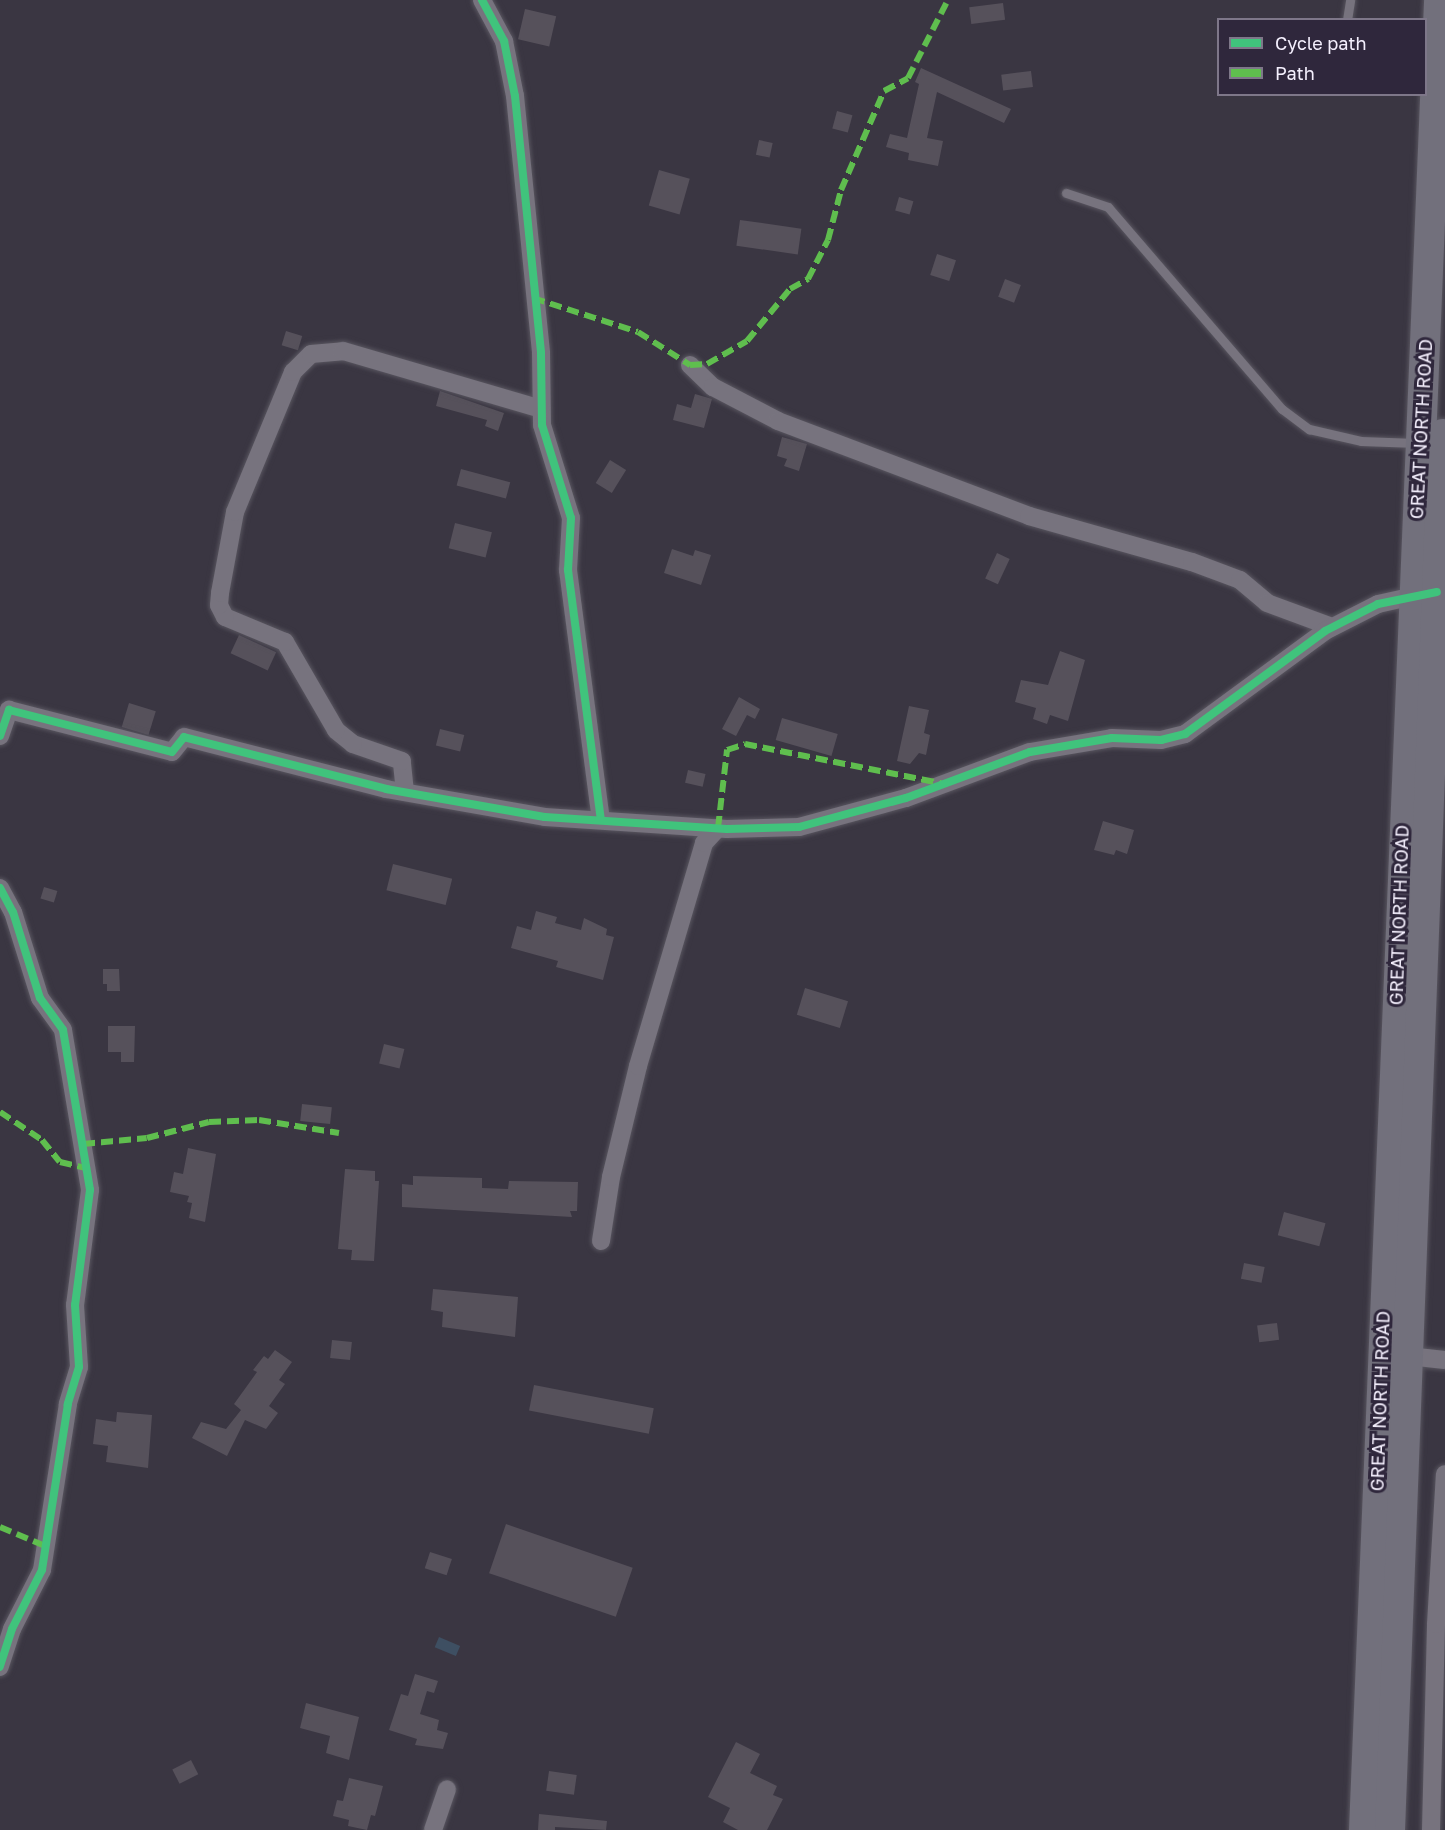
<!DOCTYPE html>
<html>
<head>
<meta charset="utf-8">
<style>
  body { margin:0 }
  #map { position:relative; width:1445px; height:1830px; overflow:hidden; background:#3a3642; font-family:"Golos Text",sans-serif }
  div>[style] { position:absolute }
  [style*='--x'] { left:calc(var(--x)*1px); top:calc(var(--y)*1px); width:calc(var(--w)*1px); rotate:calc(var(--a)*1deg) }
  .water>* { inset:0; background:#3e4f62; transform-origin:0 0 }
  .building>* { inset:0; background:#56515b; transform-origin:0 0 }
  .roads { filter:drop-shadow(0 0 2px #58555f) drop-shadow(0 0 2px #58555f) }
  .service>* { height:9px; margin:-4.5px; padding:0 4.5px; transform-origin:4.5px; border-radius:4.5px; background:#77737e }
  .minor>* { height:18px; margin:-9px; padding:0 9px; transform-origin:9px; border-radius:9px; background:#77737e }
  .trunk>* { height:30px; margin:-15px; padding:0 15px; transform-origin:15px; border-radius:15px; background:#72707c }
  .quiet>* { height:6px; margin-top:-3px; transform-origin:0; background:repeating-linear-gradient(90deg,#5fbe4e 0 12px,transparent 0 18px) }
  .cycleway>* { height:8px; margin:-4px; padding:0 4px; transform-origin:4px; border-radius:4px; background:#40c37c }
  span { translate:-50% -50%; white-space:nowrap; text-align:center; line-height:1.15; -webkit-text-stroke:6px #2f273c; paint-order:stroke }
  .street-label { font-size:18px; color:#f4effd }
  .legend { position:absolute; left:1217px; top:18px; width:210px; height:78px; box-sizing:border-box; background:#2f273c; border:2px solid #7e7789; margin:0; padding:8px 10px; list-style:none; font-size:18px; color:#f4effd }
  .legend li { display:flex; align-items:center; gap:12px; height:30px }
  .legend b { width:30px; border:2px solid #7e7789 }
</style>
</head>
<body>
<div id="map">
  <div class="water">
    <div style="left:439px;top:1637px;width:23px;height:11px;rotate:23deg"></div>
  </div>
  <div class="building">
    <div style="left:1003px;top:3px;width:17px;height:34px;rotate:83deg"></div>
    <div style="left:525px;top:9px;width:32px;height:31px;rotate:13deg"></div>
    <div style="clip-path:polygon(921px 68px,1011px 109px,1004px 123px,937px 92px,927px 138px,943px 141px,938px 166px,908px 160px,909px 153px,886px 147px,890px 134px,907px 138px,919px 84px,915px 82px)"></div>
    <div style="left:1031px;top:71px;width:16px;height:30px;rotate:83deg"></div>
    <div style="left:837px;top:111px;width:16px;height:18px;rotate:15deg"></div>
    <div style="left:759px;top:140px;width:14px;height:15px;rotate:12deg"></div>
    <div style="left:659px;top:170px;width:32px;height:37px;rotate:16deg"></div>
    <div style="left:899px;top:197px;width:15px;height:14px;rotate:16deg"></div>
    <div style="left:740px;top:220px;width:62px;height:26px;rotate:8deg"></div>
    <div style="left:937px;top:254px;width:20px;height:22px;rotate:18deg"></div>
    <div style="left:1005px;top:279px;width:17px;height:19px;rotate:21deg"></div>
    <div style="left:286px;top:331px;width:17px;height:15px;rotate:17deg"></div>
    <div style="clip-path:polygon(440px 391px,504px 413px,498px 431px,485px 426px,487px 420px,436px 406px)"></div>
    <div style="clip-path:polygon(695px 394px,712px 399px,704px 428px,673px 420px,677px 404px,691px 408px)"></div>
    <div style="clip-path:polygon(782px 437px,807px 444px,799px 471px,784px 466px,787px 459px,777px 456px)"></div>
    <div style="left:610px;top:460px;width:19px;height:27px;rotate:32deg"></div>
    <div style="left:461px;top:469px;width:51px;height:17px;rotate:15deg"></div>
    <div style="left:455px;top:523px;width:38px;height:26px;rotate:14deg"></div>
    <div style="clip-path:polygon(672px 549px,693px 556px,695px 550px,711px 555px,701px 585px,664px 573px)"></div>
    <div style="left:997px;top:553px;width:14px;height:28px;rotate:25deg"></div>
    <div style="left:239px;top:635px;width:41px;height:20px;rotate:25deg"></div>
    <div style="clip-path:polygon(1060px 651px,1085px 660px,1068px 721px,1050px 715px,1047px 724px,1033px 719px,1036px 708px,1015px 702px,1021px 680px,1048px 685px)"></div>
    <div style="clip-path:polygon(739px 697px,760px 709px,755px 719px,747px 715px,736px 736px,722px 729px)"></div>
    <div style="left:129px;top:703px;width:28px;height:25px;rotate:17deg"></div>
    <div style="clip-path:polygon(909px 706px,929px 710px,924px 733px,930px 735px,926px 755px,919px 753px,910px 764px,897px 761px)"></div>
    <div style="left:782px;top:718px;width:58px;height:23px;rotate:16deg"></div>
    <div style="left:440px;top:729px;width:25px;height:17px;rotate:14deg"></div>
    <div style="left:688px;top:770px;width:18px;height:13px;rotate:13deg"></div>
    <div style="clip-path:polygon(1103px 821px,1134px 830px,1127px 854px,1116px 850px,1114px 855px,1094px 850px)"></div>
    <div style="left:393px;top:864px;width:61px;height:27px;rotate:14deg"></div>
    <div style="left:44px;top:887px;width:14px;height:12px;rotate:17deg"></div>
    <div style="clip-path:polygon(536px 911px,557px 917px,555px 923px,581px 930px,584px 918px,607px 929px,606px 935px,614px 937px,603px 980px,556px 967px,558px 961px,511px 948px,517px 926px,531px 930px)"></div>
    <div style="clip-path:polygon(103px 969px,119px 969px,120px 991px,107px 991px,107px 984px,103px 984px)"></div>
    <div style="left:805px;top:988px;width:45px;height:28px;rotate:17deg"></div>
    <div style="clip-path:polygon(108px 1026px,135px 1026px,134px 1062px,121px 1062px,121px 1052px,108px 1052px)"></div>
    <div style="left:384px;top:1044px;width:21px;height:20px;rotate:14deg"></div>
    <div style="left:302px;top:1104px;width:30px;height:17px;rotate:6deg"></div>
    <div style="clip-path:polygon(188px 1148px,216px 1154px,205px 1222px,189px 1218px,192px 1203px,187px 1202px,189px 1196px,170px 1192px,174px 1172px,183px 1174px)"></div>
    <div style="clip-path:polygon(345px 1169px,375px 1171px,375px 1181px,379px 1181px,374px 1261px,351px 1260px,352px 1250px,338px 1249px)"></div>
    <div style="clip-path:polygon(413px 1176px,482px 1178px,482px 1188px,508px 1189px,509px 1181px,578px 1182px,577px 1211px,570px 1211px,572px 1217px,402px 1207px,402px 1184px,413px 1185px)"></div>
    <div style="left:1284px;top:1212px;width:43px;height:24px;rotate:15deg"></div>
    <div style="left:1244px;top:1263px;width:21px;height:16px;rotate:11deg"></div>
    <div style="clip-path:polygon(433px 1289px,518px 1297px,515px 1337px,442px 1327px,443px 1312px,431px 1310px)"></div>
    <div style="left:1277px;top:1323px;width:17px;height:20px;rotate:83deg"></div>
    <div style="left:332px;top:1340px;width:20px;height:18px;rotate:6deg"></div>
    <div style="clip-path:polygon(275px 1350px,292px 1362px,279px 1380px,285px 1384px,269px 1406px,278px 1413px,266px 1429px,245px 1420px,227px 1456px,192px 1438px,201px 1422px,226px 1429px,241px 1410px,234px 1404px,257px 1372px,253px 1370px,264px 1356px,268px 1359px)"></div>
    <div style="left:534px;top:1385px;width:122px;height:26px;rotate:11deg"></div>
    <div style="clip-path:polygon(117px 1412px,152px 1415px,148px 1468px,106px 1462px,108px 1446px,93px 1444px,96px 1419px,116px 1422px)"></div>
    <div style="left:506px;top:1524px;width:134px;height:52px;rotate:19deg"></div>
    <div style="left:430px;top:1552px;width:23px;height:17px;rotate:18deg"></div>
    <div style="clip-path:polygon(415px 1674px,438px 1681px,434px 1693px,427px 1691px,420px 1714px,439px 1720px,437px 1730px,448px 1733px,443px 1749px,415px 1745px,417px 1739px,389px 1730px,401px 1694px,408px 1696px)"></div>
    <div style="clip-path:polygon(306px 1703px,359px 1717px,349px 1760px,326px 1753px,330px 1736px,300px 1728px)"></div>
    <div style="clip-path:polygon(736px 1742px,760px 1754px,750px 1773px,777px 1786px,773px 1795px,783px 1799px,767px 1830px,738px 1830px,723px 1822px,730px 1808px,708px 1797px)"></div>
    <div style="left:191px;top:1760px;width:16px;height:21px;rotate:63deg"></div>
    <div style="left:549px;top:1771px;width:28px;height:20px;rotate:8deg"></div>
    <div style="clip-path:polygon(349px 1778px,383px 1786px,375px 1816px,371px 1815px,367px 1830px,348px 1826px,349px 1820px,333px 1816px,337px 1800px,343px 1801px)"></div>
    <div style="clip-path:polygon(539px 1814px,607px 1821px,606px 1830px,555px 1827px,555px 1830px,538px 1830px)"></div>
  </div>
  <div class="roads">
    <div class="service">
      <div style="--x:1347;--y:20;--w:20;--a:-81"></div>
      <div style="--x:1066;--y:193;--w:44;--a:18.4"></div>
      <div style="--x:1108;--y:207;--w:267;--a:49.3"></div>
      <div style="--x:1282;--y:409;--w:34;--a:37"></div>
      <div style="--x:1309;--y:429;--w:53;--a:13"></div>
      <div style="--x:1361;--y:441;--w:55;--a:2.1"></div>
    </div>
    <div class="minor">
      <div style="--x:482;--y:0;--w:47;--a:61.8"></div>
      <div style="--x:504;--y:41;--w:56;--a:78.7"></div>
      <div style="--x:515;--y:96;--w:258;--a:84.2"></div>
      <div style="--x:541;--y:353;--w:72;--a:89.2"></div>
      <div style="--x:542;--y:425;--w:97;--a:72.7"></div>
      <div style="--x:571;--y:518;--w:52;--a:93.3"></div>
      <div style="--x:568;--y:570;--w:251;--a:82.5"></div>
      <div style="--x:690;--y:365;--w:32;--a:44"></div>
      <div style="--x:713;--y:387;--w:73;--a:27.6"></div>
      <div style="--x:778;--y:421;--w:268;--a:20.7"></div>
      <div style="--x:1029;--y:516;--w:169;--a:15.8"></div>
      <div style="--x:1192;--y:562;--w:51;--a:20.6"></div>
      <div style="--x:1240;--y:580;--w:35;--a:40"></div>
      <div style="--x:1267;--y:603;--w:69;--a:20.3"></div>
      <div style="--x:0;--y:736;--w:28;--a:-71"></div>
      <div style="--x:9;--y:710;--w:168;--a:14.4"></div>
      <div style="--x:172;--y:752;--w:19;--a:-51"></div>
      <div style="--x:184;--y:737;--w:209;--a:14.4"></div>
      <div style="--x:386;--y:789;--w:161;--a:10"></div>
      <div style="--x:545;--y:817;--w:182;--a:3.8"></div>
      <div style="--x:727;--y:829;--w:72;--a:-1.6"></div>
      <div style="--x:799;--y:827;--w:111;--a:-15.2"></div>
      <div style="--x:906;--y:798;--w:132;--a:-20.4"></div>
      <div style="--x:1030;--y:752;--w:83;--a:-9.7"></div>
      <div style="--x:1112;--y:738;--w:49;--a:2.3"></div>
      <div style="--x:1161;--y:740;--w:25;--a:-14"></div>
      <div style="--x:1185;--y:734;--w:174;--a:-36.3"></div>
      <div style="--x:1325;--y:631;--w:59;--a:-27"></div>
      <div style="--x:1378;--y:604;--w:46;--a:-12.5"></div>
      <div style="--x:405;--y:792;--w:31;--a:-96"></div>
      <div style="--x:402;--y:761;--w:52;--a:-160.9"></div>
      <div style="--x:353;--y:744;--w:22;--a:-141"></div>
      <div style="--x:336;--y:730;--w:102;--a:-120.1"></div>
      <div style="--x:285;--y:642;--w:65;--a:-157.4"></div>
      <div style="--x:225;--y:617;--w:13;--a:-117"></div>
      <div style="--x:219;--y:605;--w:12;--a:-85"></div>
      <div style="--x:220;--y:593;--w:82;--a:-79.5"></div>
      <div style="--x:235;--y:512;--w:152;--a:-67.5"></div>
      <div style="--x:293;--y:372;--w:25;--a:-45"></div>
      <div style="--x:311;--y:354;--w:32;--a:-5"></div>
      <div style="--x:343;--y:351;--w:206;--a:16.3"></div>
      <div style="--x:0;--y:888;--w:27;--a:62"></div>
      <div style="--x:13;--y:912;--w:90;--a:72.6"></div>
      <div style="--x:40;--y:998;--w:39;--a:54"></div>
      <div style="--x:63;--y:1030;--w:162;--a:80.4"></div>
      <div style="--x:90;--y:1190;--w:116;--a:97.4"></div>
      <div style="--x:75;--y:1305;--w:62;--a:86.3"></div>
      <div style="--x:79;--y:1367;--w:39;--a:107"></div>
      <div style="--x:68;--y:1404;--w:168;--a:98.9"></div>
      <div style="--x:42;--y:1570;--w:66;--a:117"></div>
      <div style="--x:12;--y:1629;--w:40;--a:108"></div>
      <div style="--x:601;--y:1241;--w:65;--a:-81.1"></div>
      <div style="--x:611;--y:1177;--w:114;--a:-76.3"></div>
      <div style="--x:638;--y:1066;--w:233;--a:-73.5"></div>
      <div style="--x:704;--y:843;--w:21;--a:-47"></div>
      <div style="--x:1399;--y:1355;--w:46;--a:6.2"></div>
      <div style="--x:433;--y:1830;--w:43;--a:-71.1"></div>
      <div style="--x:1431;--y:1830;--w:206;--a:-88.6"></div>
      <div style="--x:1436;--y:1624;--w:150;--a:-86.6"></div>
    </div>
    <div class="trunk">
      <div style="--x:1364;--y:1830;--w:1832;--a:-87.65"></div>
      <div style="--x:1390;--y:1830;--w:1397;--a:-87.83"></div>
    </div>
  </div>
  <div class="quiet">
    <div style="--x:533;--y:298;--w:110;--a:17.9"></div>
    <div style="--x:638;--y:332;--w:62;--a:32.4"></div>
    <div style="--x:690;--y:365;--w:17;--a:-3"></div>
    <div style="--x:707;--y:364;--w:46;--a:-29.9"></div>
    <div style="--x:747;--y:341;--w:67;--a:-50.4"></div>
    <div style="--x:790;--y:289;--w:21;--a:-29"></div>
    <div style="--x:808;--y:279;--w:44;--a:-62.9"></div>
    <div style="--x:828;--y:240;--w:52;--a:-75.4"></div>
    <div style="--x:841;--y:190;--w:108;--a:-66.5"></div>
    <div style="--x:884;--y:91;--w:27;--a:-28"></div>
    <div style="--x:908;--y:78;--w:88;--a:-62.9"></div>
    <div style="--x:718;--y:828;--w:79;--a:-83.4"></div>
    <div style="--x:727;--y:750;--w:19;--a:-18"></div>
    <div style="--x:745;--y:744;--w:200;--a:11.3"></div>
    <div style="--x:0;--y:1112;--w:50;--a:33.7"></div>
    <div style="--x:42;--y:1140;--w:28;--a:51"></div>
    <div style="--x:60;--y:1162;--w:28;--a:13"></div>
    <div style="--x:83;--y:1144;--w:64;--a:-5.4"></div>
    <div style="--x:147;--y:1138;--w:64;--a:-14.5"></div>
    <div style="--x:209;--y:1122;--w:50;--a:-2.3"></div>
    <div style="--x:259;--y:1120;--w:81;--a:9.2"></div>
    <div style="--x:0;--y:1527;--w:49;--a:22.9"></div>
  </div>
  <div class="cycleway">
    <div style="--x:482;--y:0;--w:47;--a:61.8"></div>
    <div style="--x:504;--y:41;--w:56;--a:78.7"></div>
    <div style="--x:515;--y:96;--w:258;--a:84.2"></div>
    <div style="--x:541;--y:353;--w:72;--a:89.2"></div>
    <div style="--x:542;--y:425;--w:97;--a:72.7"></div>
    <div style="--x:571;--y:518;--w:52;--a:93.3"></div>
    <div style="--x:568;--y:570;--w:251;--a:82.5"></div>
    <div style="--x:0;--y:736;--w:28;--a:-71"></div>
    <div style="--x:9;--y:710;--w:168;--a:14.4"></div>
    <div style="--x:172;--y:752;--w:19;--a:-51"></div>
    <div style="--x:184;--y:737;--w:209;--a:14.4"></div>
    <div style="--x:386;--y:789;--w:161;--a:10"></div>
    <div style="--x:545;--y:817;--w:182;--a:3.8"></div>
    <div style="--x:727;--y:829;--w:72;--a:-1.6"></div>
    <div style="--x:799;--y:827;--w:111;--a:-15.2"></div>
    <div style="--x:906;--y:798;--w:132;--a:-20.4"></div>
    <div style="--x:1030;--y:752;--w:83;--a:-9.7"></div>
    <div style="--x:1112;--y:738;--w:49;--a:2.3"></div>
    <div style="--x:1161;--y:740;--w:25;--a:-14"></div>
    <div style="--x:1185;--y:734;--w:174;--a:-36.3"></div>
    <div style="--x:1325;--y:631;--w:59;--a:-27"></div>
    <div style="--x:1378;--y:604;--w:60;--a:-11.5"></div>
    <div style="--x:0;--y:888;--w:27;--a:62"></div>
    <div style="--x:13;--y:912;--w:90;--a:72.6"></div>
    <div style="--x:40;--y:998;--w:39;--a:54"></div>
    <div style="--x:63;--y:1030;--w:162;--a:80.4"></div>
    <div style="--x:90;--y:1190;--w:116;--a:97.4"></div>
    <div style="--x:75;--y:1305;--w:62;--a:86.3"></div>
    <div style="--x:79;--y:1367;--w:39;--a:107"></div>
    <div style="--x:68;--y:1404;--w:168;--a:98.9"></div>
    <div style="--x:42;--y:1570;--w:66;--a:117"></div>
    <div style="--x:12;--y:1629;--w:40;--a:108"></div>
  </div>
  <div class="street-label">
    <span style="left:1421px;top:429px;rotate:-87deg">GREAT NORTH ROAD</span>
    <span style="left:1399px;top:915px;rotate:-88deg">GREAT NORTH ROAD</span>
    <span style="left:1380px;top:1401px;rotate:-88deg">GREAT NORTH ROAD</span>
  </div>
  <ul class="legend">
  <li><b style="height:8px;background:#40c37c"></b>Cycle path</li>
  <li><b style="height:8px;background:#5fbe4e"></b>Path</li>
  </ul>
</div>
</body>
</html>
